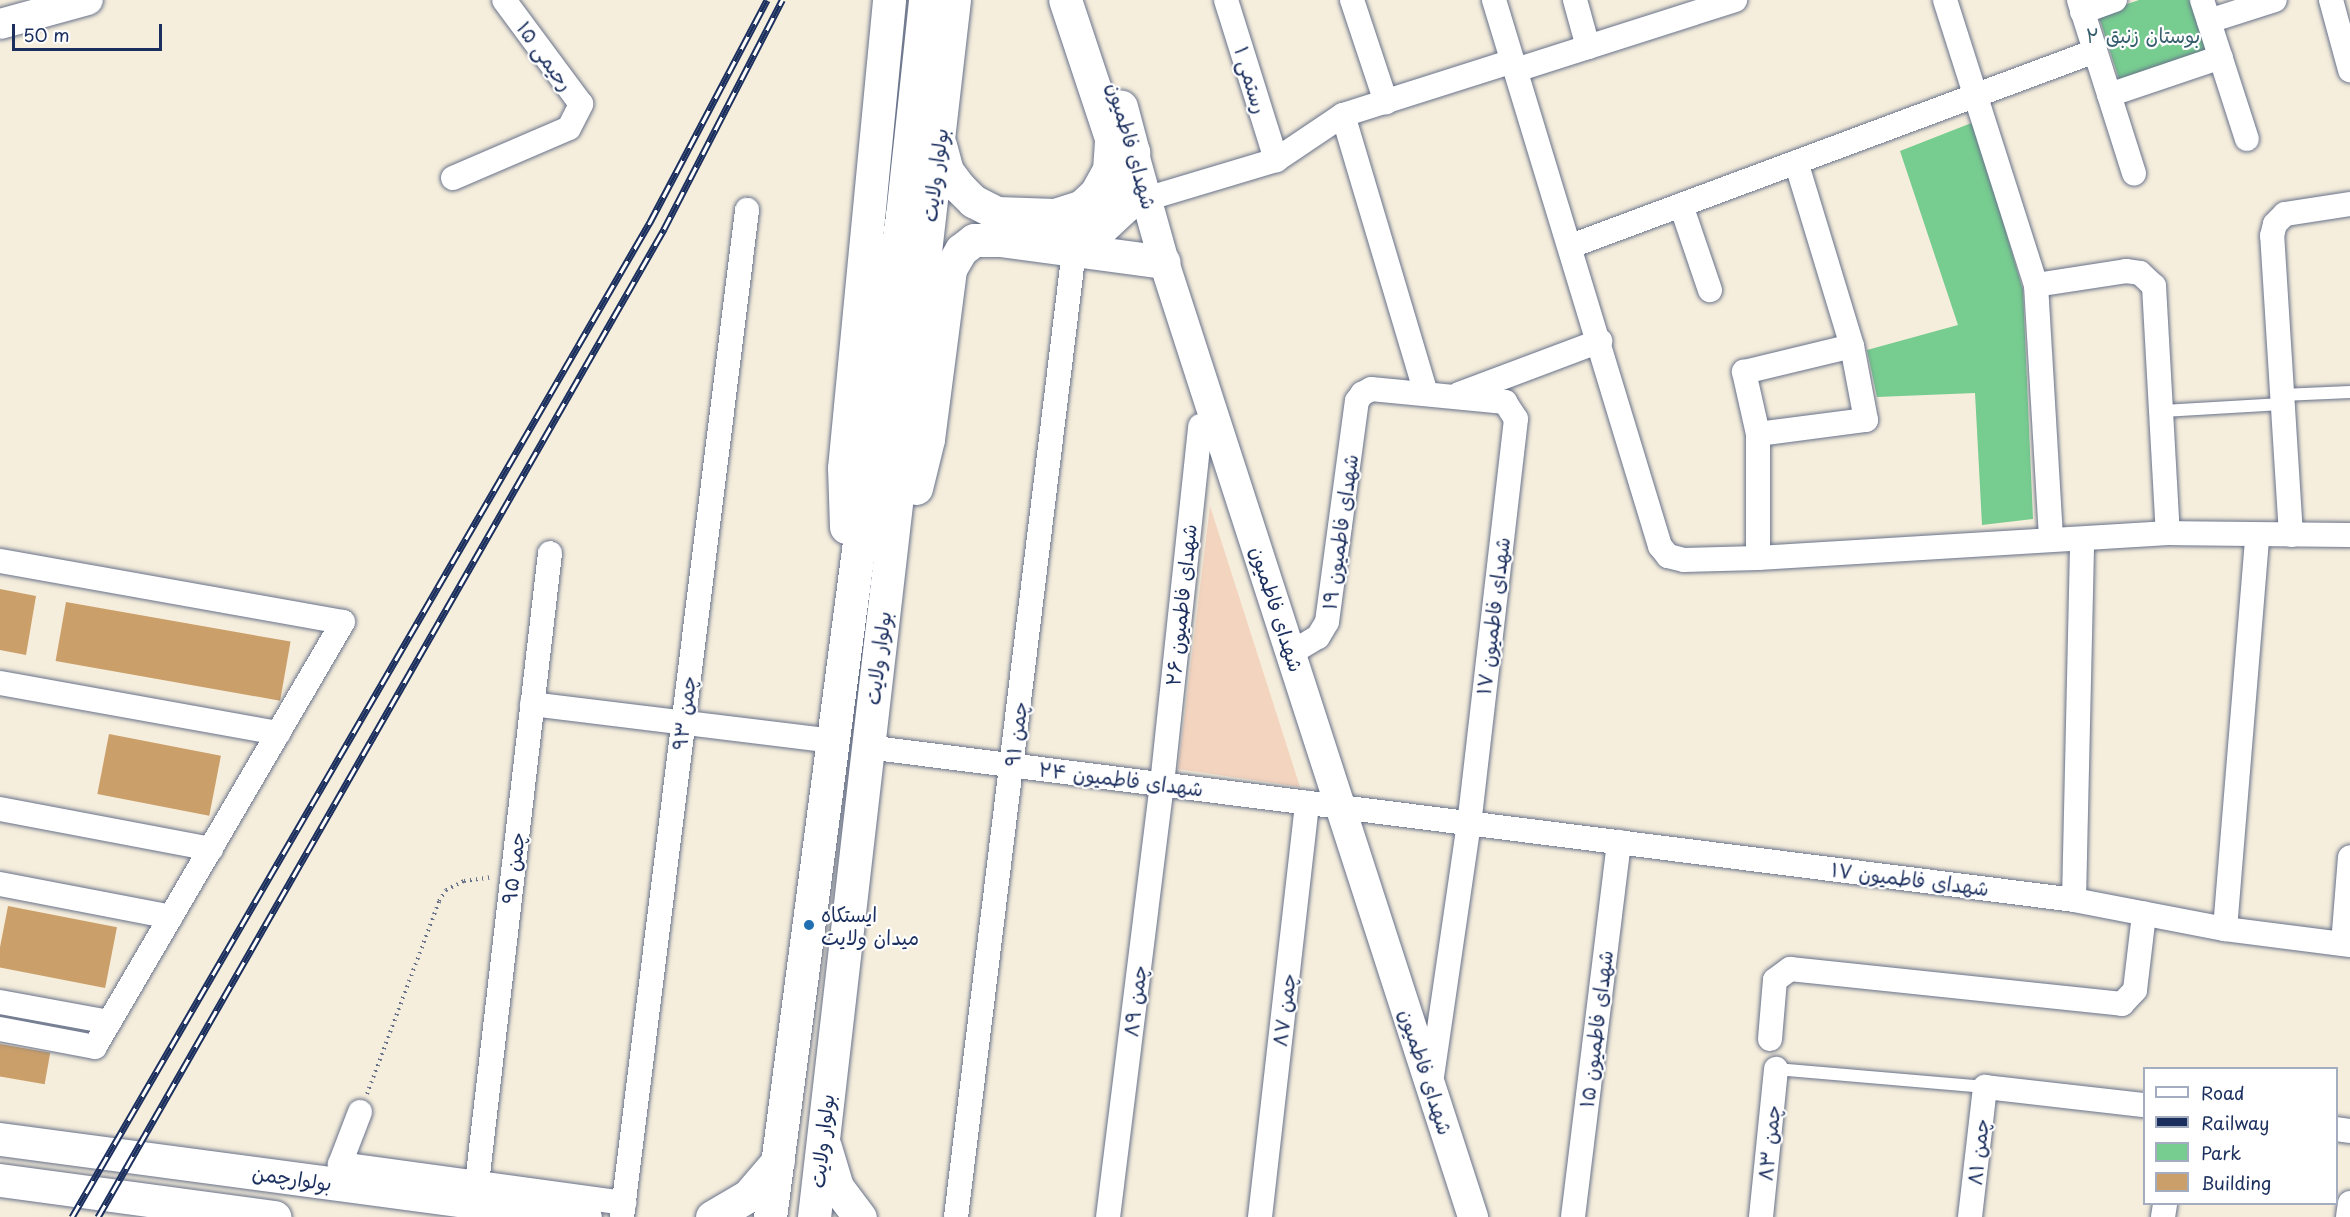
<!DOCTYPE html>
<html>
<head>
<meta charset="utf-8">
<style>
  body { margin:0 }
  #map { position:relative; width:2350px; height:1217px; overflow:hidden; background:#f6eedc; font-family:"Playpen Sans","Playpen Sans Arabic",sans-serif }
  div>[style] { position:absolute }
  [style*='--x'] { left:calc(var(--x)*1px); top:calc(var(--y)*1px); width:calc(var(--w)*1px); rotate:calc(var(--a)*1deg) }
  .built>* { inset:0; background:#f3d4bf }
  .green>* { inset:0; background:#77cc90 }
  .building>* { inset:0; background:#ca9f6a; transform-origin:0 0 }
  .path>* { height:4px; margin-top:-2px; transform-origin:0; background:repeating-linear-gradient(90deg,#68728a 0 1.5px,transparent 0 6px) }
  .roads { filter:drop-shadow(0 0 2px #68728a) drop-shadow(0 0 2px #68728a) }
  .service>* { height:12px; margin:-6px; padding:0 6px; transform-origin:6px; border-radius:6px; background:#fff }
  .minor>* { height:24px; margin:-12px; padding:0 12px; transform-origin:12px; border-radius:12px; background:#fff }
  .tertiary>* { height:30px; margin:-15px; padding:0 15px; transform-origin:15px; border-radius:15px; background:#fff }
  .secondary>* { height:33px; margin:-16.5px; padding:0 16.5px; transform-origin:16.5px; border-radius:16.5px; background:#fff }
  .rail>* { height:7px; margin-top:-3.5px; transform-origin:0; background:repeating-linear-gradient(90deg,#fff 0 14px,#1b2f5e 0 28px); box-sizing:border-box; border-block:2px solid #1b2f5e }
  .dots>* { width:16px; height:16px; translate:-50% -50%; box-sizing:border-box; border:3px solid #fff; border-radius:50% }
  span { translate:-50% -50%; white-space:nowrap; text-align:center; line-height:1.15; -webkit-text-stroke:4.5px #fff; paint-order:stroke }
  .park-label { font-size:20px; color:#375e6d }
  .street-label { font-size:20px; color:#1b2f5e }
  .poi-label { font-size:20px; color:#1b2f5e }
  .left { translate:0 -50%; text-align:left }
  .legend { position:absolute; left:2143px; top:1067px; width:195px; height:138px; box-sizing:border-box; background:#fff; border:2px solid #a4acbf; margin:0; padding:8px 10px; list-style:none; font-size:18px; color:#1b2f5e }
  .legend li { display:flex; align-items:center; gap:12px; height:30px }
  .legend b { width:30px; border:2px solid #a4acbf }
  .scale { position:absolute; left:12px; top:24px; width:150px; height:27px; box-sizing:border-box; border:3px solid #1b2f5e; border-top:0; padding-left:8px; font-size:18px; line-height:21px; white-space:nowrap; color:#1b2f5e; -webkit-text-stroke:4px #fff; paint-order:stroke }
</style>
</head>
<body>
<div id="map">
  <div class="built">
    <div style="clip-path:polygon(1210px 506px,1300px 787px,1178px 769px)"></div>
  </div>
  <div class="green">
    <div style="clip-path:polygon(2139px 0,2190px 0,2207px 52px,2119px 79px,2098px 14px)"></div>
    <div style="clip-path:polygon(1974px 122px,2023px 290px,2033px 519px,1982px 525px,1975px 393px,1877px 397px,1867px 350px,1958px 325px,1900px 151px)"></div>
  </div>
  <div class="building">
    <div style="clip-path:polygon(0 589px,36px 596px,26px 655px,0 650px)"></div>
    <div style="left:66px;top:602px;width:228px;height:60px;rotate:10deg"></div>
    <div style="left:109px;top:734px;width:114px;height:61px;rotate:11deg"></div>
    <div style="left:8px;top:906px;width:111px;height:62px;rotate:11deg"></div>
    <div style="left:0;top:1044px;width:51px;height:32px;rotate:10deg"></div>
  </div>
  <div class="path">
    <div style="--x:367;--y:1094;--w:206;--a:-69.5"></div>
    <div style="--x:439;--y:901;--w:13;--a:-58"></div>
    <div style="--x:446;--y:890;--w:20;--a:-27"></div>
    <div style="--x:464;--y:881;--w:29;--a:-8"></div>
  </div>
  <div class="roads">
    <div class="service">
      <div style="--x:2282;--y:395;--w:68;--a:-2.5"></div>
      <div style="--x:2163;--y:411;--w:119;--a:-3.4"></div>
      <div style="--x:1776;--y:1069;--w:210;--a:4.9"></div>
    </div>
    <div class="minor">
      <div style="--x:1226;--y:0;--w:168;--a:72.6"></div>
      <div style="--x:1352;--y:0;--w:108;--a:71.6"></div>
      <div style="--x:1494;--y:0;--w:571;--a:73.09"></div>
      <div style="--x:1660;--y:546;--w:13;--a:51"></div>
      <div style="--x:1668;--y:556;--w:16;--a:14"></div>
      <div style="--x:1684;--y:560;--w:74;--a:-1.5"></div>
      <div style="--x:1758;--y:558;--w:411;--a:-3.5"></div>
      <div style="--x:2168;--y:533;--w:182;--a:0.6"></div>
      <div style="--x:1575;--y:0;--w:49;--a:74.5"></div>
      <div style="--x:1945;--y:0;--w:299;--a:72.3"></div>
      <div style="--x:2036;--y:285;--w:255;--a:86.6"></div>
      <div style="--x:2079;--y:0;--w:182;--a:72.4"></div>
      <div style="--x:2202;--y:0;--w:146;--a:72.1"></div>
      <div style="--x:2331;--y:0;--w:73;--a:74.8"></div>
      <div style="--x:2082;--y:12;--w:35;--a:-20"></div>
      <div style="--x:2209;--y:21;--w:69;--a:-17.7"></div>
      <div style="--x:1516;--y:70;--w:230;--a:-17.7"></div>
      <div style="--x:2109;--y:95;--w:118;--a:-18.7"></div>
      <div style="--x:1343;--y:115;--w:290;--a:73.4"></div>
      <div style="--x:453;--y:178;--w:126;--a:-23.3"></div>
      <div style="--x:569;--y:128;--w:27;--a:-63"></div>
      <div style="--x:581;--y:104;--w:129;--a:-126.5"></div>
      <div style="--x:1146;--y:199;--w:136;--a:-16.7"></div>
      <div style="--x:1276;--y:160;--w:81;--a:-33.9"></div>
      <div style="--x:1343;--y:115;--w:178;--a:-17.6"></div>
      <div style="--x:1681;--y:205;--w:90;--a:71.2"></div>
      <div style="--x:1571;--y:246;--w:559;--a:-20.41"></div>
      <div style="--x:2036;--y:285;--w:91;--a:-8.8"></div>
      <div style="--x:2126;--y:271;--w:14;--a:8"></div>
      <div style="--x:2140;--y:273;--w:19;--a:43"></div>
      <div style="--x:2154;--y:286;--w:247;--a:86.8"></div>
      <div style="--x:1459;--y:394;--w:151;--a:-20.6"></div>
      <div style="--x:1758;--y:434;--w:109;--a:-7.4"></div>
      <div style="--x:1866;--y:420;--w:75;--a:-100.7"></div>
      <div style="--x:1852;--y:346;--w:192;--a:-106.9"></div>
      <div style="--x:2291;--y:535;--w:300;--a:-93.6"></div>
      <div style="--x:2272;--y:236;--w:12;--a:-76"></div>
      <div style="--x:2275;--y:224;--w:14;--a:-45"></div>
      <div style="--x:2285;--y:214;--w:66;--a:-8.7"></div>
      <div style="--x:1758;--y:558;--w:124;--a:-90"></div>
      <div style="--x:1758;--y:434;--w:64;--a:-102.7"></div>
      <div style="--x:1744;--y:372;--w:111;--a:-13.5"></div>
      <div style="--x:0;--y:561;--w:348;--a:10.1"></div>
      <div style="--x:343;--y:622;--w:492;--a:120.3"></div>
      <div style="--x:95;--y:1047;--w:97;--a:-169.3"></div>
      <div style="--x:1291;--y:653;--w:31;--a:-31"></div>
      <div style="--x:1318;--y:637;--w:17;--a:-59"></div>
      <div style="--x:1327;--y:622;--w:223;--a:-82.3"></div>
      <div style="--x:1357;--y:401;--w:9;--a:-54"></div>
      <div style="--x:1362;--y:394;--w:10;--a:-29"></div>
      <div style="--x:1371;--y:389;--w:135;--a:5.5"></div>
      <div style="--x:1505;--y:402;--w:20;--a:57"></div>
      <div style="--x:1516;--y:419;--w:407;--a:96.6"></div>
      <div style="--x:1469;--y:823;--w:263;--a:98.3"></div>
      <div style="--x:0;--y:683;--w:283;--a:10.2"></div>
      <div style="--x:532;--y:704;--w:302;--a:7"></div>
      <div style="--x:867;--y:747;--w:1217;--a:7.22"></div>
      <div style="--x:2074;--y:900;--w:154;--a:10.9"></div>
      <div style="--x:2225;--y:929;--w:126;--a:7.3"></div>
      <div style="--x:0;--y:809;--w:215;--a:10.7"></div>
      <div style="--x:0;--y:884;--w:174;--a:10.9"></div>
      <div style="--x:2074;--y:900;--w:360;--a:-88.7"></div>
      <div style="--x:2225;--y:929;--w:394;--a:-85.3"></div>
      <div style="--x:2343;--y:944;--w:87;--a:-85.4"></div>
      <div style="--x:0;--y:1002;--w:111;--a:10.4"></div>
      <div style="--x:1770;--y:1039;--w:59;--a:-85.2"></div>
      <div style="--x:1775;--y:980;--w:19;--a:-36"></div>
      <div style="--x:1790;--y:969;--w:334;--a:6"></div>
      <div style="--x:2122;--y:1004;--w:19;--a:-47"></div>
      <div style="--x:2135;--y:990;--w:77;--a:-83.2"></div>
      <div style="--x:360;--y:1112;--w:56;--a:111"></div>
      <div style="--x:340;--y:1164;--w:287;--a:7.8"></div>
      <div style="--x:2336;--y:1129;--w:14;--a:8"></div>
      <div style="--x:477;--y:1183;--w:634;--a:-83.39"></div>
      <div style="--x:622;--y:1217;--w:1015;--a:-82.92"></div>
      <div style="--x:956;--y:1217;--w:974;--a:-83.04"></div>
      <div style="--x:1108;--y:1217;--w:436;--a:-82.9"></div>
      <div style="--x:1162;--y:784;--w:360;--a:-83.9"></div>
      <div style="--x:1260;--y:1217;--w:417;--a:-83.5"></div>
      <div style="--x:1573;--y:1217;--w:378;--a:-83"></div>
      <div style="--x:1761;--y:1217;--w:149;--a:-84.2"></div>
      <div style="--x:1970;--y:1217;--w:131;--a:-83.4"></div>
      <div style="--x:1985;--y:1087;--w:160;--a:6.5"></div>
      <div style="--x:2163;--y:1217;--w:13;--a:-81"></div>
      <div style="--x:2348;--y:1217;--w:14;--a:-82"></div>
    </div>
    <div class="tertiary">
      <div style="--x:0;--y:24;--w:91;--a:-15.3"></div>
      <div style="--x:1135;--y:158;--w:108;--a:74.4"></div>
      <div style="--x:1164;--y:262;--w:1004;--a:72.07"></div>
    </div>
    <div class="secondary">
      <div style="--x:940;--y:145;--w:27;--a:75"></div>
      <div style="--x:947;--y:171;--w:20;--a:53"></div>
      <div style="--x:959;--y:187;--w:20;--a:45"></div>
      <div style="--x:973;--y:201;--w:27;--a:27"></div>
      <div style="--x:997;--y:213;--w:58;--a:2"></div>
      <div style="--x:1055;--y:215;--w:28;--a:-18"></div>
      <div style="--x:1082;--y:206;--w:19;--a:-43"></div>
      <div style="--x:1096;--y:193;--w:26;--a:-61"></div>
      <div style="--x:1109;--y:170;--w:32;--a:-86"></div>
      <div style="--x:1111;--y:138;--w:145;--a:-108.4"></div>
      <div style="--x:1063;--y:246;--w:32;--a:-18"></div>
      <div style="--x:1093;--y:236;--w:44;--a:-43.2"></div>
      <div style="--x:1125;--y:206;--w:18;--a:-68"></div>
      <div style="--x:1132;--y:189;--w:37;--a:-88"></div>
      <div style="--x:1133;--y:152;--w:47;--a:-104.9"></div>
      <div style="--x:916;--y:488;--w:50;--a:-76.2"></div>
      <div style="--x:928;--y:439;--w:171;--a:-82.6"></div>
      <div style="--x:950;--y:269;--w:22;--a:-60"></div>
      <div style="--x:961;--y:250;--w:16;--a:-38"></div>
      <div style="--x:974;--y:240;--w:27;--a:0"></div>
      <div style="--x:1001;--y:240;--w:164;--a:7.7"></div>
      <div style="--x:846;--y:527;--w:59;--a:-91.9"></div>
      <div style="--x:844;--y:468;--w:470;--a:-84.5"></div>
      <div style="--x:0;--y:1139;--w:590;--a:7.59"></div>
      <div style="--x:825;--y:1147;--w:42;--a:73.3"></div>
      <div style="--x:837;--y:1187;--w:38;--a:53"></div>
      <div style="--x:0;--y:1180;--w:277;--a:7.7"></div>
      <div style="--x:712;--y:1217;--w:42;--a:-30.3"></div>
      <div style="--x:748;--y:1196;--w:46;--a:-49.4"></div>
      <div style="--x:770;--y:1217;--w:1010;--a:-82.49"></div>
      <div style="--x:902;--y:216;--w:217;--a:-83.9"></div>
      <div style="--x:814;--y:1217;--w:1225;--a:-83.44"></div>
    </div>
  </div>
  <div class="rail">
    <div style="--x:72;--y:1217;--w:1151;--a:-59.85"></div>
    <div style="--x:650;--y:222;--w:251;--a:-62.2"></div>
    <div style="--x:98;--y:1217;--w:1139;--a:-60.19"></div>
    <div style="--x:664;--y:229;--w:258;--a:-62.7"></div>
  </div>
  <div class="dots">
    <div style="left:809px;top:925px;background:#1f6fb2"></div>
  </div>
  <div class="park-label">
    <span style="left:2143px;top:35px">بوستان زنبق ۲</span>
  </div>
  <div class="street-label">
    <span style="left:545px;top:56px;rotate:54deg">رحیمی ۱۵</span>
    <span style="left:1251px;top:80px;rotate:73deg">رستمی ۱</span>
    <span style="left:1132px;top:146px;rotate:74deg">شهدای فاطمیون</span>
    <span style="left:935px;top:175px;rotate:-83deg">بولوار ولایت</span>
    <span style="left:1340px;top:532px;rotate:-82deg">شهدای فاطمیون ۱۹</span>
    <span style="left:1181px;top:605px;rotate:-84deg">شهدای فاطمیون ۲۶</span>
    <span style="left:1277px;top:609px;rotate:72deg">شهدای فاطمیون</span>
    <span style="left:1493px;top:616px;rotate:-83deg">شهدای فاطمیون ۱۷</span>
    <span style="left:878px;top:658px;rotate:-83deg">بولوار ولایت</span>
    <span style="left:684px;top:713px;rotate:-83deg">چمن ۹۳</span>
    <span style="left:1016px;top:734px;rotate:-83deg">چمن ۹۱</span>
    <span style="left:1121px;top:779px;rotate:7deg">شهدای فاطمیون ۲۴</span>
    <span style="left:513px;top:868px;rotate:-83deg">چمن ۹۵</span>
    <span style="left:1910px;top:879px;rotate:7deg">شهدای فاطمیون ۱۷</span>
    <span style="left:1135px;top:1001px;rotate:-83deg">چمن ۸۹</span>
    <span style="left:1284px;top:1010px;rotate:-83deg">چمن ۸۷</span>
    <span style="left:1596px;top:1029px;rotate:-83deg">شهدای فاطمیون ۱۵</span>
    <span style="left:1426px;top:1072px;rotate:72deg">شهدای فاطمیون</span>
    <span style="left:822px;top:1141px;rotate:-84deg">بولوار ولایت</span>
    <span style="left:1769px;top:1143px;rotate:-84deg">چمن ۸۳</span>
    <span style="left:1978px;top:1152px;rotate:-84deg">چمن ۸۱</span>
    <span style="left:292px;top:1178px;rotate:8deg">بولوارچمن</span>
  </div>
  <div class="poi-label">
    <span class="left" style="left:821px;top:926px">ایستکاه<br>میدان ولایت</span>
  </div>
  <ul class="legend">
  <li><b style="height:8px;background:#fff"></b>Road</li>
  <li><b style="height:8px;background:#1b2f5e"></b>Railway</li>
  <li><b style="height:16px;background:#77cc90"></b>Park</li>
  <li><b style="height:16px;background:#ca9f6a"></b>Building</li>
  </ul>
  <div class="scale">50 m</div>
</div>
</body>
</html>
